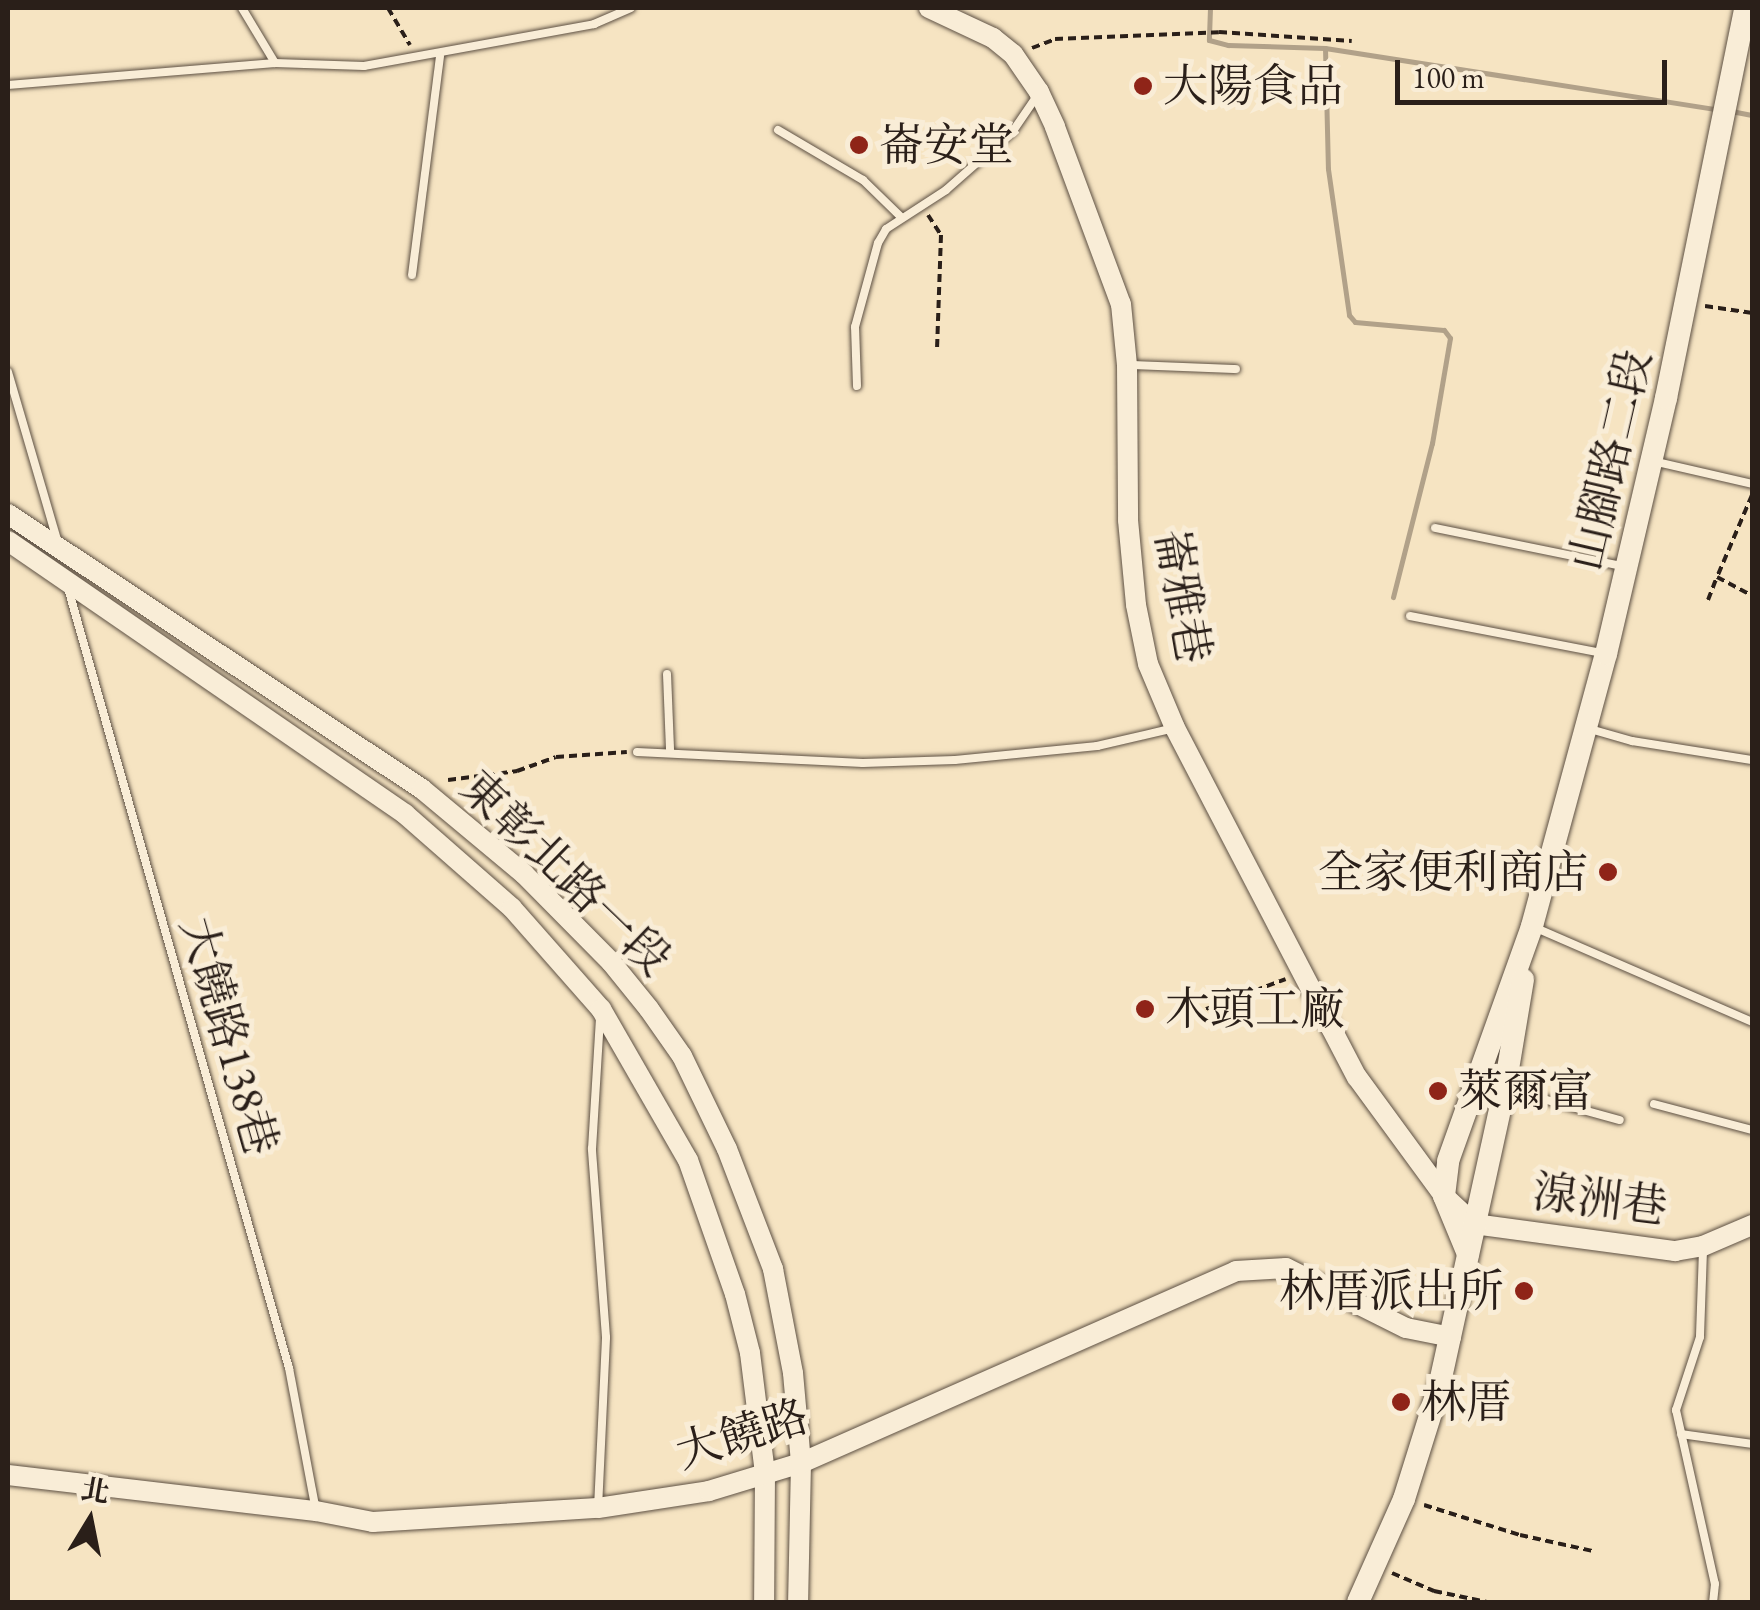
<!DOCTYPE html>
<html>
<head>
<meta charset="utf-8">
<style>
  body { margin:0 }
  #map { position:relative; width:1760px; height:1610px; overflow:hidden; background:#f6e4c2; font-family:"EB Garamond","Noto Serif TC",serif }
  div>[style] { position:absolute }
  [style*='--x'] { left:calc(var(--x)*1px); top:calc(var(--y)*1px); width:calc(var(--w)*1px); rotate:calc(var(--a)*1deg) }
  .stream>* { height:5px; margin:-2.5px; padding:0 2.5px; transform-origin:2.5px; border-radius:2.5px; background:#b1a189 }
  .path>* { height:4px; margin-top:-2px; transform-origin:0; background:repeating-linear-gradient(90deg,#2a1f19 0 8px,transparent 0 13px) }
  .roads { filter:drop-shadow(0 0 2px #5d5043) drop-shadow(0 0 2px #5d5043) }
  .service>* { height:8px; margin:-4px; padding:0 4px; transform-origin:4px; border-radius:4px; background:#f9edd7 }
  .tertiary>* { height:20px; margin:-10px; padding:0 10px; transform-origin:10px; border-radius:10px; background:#f9edd7 }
  .secondary>* { height:22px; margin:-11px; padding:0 11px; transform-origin:11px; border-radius:11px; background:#f9edd7 }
  .dots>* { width:28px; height:28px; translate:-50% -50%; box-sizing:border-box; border:5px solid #f9edd7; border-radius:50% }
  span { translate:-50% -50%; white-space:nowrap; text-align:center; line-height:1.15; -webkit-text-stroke:10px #f9edd7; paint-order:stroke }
  .poi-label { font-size:45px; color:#2a1f19 }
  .left { translate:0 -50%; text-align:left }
  .right { translate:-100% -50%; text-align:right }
  .street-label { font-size:45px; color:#2a1f19 }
  .frame { position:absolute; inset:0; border:10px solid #2a1f19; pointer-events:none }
  .north { position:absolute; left:40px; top:1470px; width:100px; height:100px; -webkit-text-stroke:8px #f9edd7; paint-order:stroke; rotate:10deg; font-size:28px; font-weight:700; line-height:40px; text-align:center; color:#2a1f19 }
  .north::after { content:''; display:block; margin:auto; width:35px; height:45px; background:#2a1f19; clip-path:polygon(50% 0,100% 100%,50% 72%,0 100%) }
  .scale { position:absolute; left:1395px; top:60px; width:272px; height:45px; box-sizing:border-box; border:5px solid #2a1f19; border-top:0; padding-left:12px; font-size:30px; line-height:35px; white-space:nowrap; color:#2a1f19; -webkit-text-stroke:8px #f9edd7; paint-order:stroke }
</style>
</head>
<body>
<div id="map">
  <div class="stream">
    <div style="--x:1210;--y:8;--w:32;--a:92"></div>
    <div style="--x:1209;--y:40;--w:20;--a:15"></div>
    <div style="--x:1228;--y:45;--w:97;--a:1.8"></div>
    <div style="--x:1325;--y:48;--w:400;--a:8.9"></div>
    <div style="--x:1325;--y:48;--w:121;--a:88.6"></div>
    <div style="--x:1328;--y:169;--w:148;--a:81.8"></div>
    <div style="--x:1349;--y:315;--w:9;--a:49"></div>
    <div style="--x:1355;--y:322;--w:89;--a:5.1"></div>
    <div style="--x:1444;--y:330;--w:10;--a:53"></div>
    <div style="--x:1450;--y:338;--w:107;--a:99.7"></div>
    <div style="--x:1432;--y:443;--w:159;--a:104.2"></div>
    <div style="--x:1731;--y:111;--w:21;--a:11"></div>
  </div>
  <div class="path">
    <div style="--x:388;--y:8;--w:43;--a:59.3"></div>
    <div style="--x:1032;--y:48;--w:25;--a:-21"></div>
    <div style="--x:1055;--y:39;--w:164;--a:-2.4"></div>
    <div style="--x:1219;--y:32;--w:133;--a:3.9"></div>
    <div style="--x:928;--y:215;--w:24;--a:57"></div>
    <div style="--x:941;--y:235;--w:116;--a:92"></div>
    <div style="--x:1705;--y:306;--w:48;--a:8.5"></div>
    <div style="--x:1752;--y:495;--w:89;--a:113.1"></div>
    <div style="--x:1717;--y:577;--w:40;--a:28"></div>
    <div style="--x:1708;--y:600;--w:25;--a:-69"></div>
    <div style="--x:448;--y:780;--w:70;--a:-7.4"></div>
    <div style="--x:517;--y:771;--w:41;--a:-19.7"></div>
    <div style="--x:556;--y:757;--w:71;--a:-4"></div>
    <div style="--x:1206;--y:1009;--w:85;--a:-20.6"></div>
    <div style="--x:1424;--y:1505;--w:101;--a:17.4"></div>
    <div style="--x:1520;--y:1535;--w:75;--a:12.4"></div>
    <div style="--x:1392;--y:1573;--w:46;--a:23.2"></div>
    <div style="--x:1434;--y:1591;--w:54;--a:11.7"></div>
  </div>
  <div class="roads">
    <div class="service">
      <div style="--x:242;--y:8;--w:64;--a:59"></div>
      <div style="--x:8;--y:85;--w:268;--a:-4.7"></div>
      <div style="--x:275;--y:63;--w:89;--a:1.9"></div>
      <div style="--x:364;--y:66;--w:234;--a:-10.3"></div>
      <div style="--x:594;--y:24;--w:40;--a:-23.4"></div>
      <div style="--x:778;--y:130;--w:99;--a:30.5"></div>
      <div style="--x:863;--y:180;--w:54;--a:44.3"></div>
      <div style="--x:412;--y:275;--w:221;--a:-82.7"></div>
      <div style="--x:1130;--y:365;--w:106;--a:2.2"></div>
      <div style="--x:8;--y:372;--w:175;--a:73.7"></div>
      <div style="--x:857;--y:386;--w:59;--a:-91.9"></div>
      <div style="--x:855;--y:327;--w:87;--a:-74.7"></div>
      <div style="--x:878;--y:243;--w:16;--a:-60"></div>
      <div style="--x:886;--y:229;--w:72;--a:-33"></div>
      <div style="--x:946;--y:190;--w:89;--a:-41.4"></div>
      <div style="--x:1013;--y:131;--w:42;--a:-55.6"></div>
      <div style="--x:1657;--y:462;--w:98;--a:13"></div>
      <div style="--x:1435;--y:528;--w:191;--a:11.5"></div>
      <div style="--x:68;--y:588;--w:811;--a:74.18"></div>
      <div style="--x:289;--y:1368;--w:146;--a:79.3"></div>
      <div style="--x:1410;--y:616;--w:196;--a:10.9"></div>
      <div style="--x:667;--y:674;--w:76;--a:87.7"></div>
      <div style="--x:1590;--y:729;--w:44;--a:15.9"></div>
      <div style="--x:1632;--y:741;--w:121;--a:9"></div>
      <div style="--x:637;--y:752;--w:226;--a:2.8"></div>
      <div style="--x:863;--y:763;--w:92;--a:-1.9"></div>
      <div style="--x:955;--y:760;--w:143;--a:-5.6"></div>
      <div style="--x:1097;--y:746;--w:75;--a:-13.1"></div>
      <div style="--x:1536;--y:928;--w:236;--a:23.5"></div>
      <div style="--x:1478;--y:1081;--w:147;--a:15.4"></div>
      <div style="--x:1654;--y:1104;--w:101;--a:14.9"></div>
      <div style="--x:1703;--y:1250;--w:87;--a:92"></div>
      <div style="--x:1700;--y:1337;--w:77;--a:108.2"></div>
      <div style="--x:1676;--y:1410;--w:178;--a:77.4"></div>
      <div style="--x:1715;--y:1584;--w:18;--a:96"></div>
      <div style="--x:1681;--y:1434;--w:72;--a:8"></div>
      <div style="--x:598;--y:1508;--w:171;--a:-87.3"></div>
      <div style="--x:606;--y:1337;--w:189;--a:-94.3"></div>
      <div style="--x:592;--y:1149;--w:131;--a:-86.5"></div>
    </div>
    <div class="tertiary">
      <div style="--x:929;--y:8;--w:71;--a:25.1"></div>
      <div style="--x:993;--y:38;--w:26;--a:39"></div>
      <div style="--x:1013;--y:54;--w:46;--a:55.6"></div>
      <div style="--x:1039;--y:92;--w:38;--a:65"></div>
      <div style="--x:1055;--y:127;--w:189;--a:69.6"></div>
      <div style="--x:1121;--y:304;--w:61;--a:84.4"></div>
      <div style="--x:1127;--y:365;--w:155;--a:89.6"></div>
      <div style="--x:1128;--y:520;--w:85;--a:84.6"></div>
      <div style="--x:1136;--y:605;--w:60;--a:78.5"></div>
      <div style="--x:1148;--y:664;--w:69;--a:67.1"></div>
      <div style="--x:1175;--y:728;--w:394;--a:62.5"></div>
      <div style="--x:1357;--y:1077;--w:147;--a:53.8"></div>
      <div style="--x:1444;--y:1196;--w:41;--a:43"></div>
      <div style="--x:1474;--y:1224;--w:203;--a:7.7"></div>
      <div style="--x:1675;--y:1251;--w:28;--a:-10"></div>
      <div style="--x:1703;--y:1246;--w:53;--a:-23.2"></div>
      <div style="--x:8;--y:514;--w:497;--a:33.6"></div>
      <div style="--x:422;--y:789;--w:133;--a:39.8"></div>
      <div style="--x:524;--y:874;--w:124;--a:45.3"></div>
      <div style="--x:611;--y:962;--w:60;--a:51"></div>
      <div style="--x:649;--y:1009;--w:57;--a:54.9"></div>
      <div style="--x:682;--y:1056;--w:103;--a:64.2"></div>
      <div style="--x:727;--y:1149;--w:129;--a:69"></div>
      <div style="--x:773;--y:1269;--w:106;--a:79.1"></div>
      <div style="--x:793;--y:1373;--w:90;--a:84.9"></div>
      <div style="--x:801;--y:1463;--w:139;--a:91.2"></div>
      <div style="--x:8;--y:541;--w:482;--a:34.5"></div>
      <div style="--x:405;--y:814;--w:142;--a:41.3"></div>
      <div style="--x:512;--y:908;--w:135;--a:48.6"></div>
      <div style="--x:601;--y:1009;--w:174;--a:60.1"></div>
      <div style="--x:688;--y:1160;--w:142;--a:70.7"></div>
      <div style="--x:735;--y:1294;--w:61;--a:75.7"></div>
      <div style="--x:750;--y:1353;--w:122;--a:82.9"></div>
      <div style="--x:765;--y:1474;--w:128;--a:90.4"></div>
      <div style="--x:8;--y:1475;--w:310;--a:6.7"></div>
      <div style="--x:316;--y:1511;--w:58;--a:10.9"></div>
      <div style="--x:373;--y:1522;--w:225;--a:-3.6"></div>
      <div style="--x:598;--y:1508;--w:112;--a:-8.7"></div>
      <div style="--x:709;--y:1491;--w:96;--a:-16.9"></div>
      <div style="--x:801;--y:1463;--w:475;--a:-23.8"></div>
      <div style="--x:1236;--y:1271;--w:50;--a:-3.4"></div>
      <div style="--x:1286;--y:1268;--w:134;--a:26.6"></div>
      <div style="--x:1406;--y:1328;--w:46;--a:11.3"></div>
    </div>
    <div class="secondary">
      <div style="--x:1468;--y:1254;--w:63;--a:-112.5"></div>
      <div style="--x:1444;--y:1196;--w:35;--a:-83"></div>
      <div style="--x:1448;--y:1161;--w:250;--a:-70.3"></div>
      <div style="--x:1532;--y:926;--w:282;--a:-74.8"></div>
      <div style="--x:1606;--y:654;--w:263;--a:-76.8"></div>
      <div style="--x:1666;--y:398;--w:398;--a:-78.5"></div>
      <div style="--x:1358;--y:1602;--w:113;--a:-65.9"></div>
      <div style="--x:1404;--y:1499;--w:117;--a:-72.6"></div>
      <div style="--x:1439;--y:1387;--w:307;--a:-77.6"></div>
      <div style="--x:1505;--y:1087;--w:109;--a:-80.5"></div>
    </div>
  </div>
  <div class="dots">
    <div style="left:1143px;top:86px;background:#8f2418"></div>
    <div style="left:859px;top:145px;background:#8f2418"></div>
    <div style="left:1608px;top:872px;background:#8f2418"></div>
    <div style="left:1145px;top:1009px;background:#8f2418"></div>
    <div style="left:1438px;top:1091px;background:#8f2418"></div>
    <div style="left:1524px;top:1291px;background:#8f2418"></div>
    <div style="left:1401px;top:1402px;background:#8f2418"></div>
  </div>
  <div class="poi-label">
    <span class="left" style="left:1163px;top:86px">大陽食品</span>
    <span class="left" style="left:879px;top:145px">崙安堂</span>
    <span class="right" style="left:1588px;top:872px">全家便利商店</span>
    <span class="left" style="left:1165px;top:1009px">木頭工廠</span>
    <span class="left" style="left:1458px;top:1091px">萊爾富</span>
    <span class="right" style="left:1504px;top:1291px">林厝派出所</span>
    <span class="left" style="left:1421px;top:1402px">林厝</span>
  </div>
  <div class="street-label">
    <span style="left:1610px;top:460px;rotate:-77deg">山腳路二段</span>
    <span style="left:1183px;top:596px;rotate:80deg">崙雅巷</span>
    <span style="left:566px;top:873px;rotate:44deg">東彰北路一段</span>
    <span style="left:229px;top:1036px;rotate:74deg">大饒路138巷</span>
    <span style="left:1600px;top:1199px;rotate:7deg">湶洲巷</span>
    <span style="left:742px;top:1434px;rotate:-17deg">大饒路</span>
  </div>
  <div class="frame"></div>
  <div class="north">北</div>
  <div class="scale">100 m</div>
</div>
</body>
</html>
